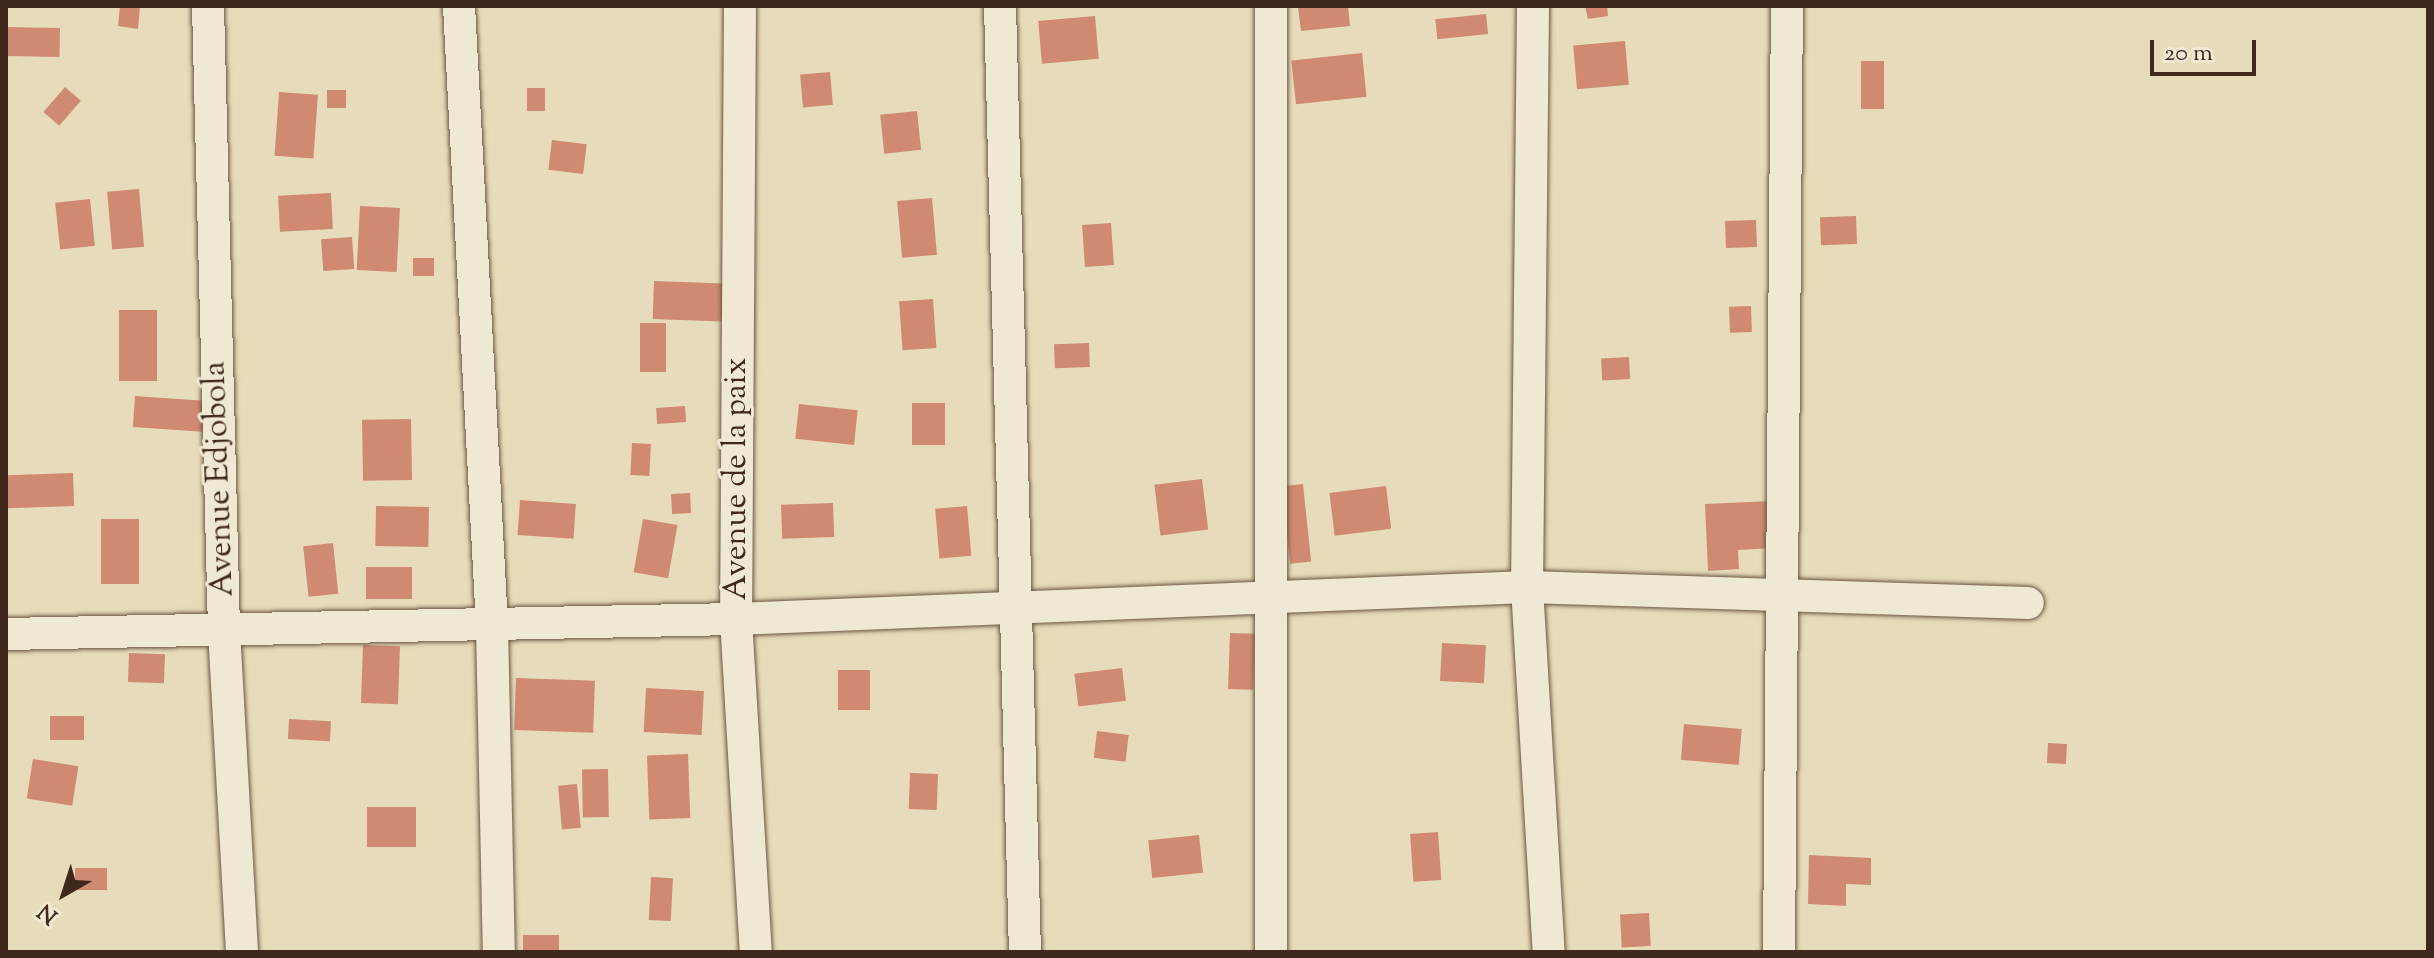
<!DOCTYPE html>
<html>
<head>
<meta charset="utf-8">
<style>
  body { margin:0 }
  #map { position:relative; width:2434px; height:958px; overflow:hidden; background:#e6dcb9; font-family:"Sorts Mill Goudy",serif }
  div>[style] { position:absolute }
  [style*='--x'] { left:calc(var(--x)*1px); top:calc(var(--y)*1px); width:calc(var(--w)*1px); rotate:calc(var(--a)*1deg) }
  .building>* { inset:0; background:#d08a72; transform-origin:0 0 }
  .roads { filter:drop-shadow(0 0 2px #6a5643) drop-shadow(0 0 2px #6a5643) }
  .minor>* { height:32px; margin:-16px; padding:0 16px; transform-origin:16px; border-radius:16px; background:#efe8d2 }
  span { translate:-50% -50%; white-space:nowrap; text-align:center; line-height:1.15; -webkit-text-stroke:6px #efe8d2; paint-order:stroke }
  .street-label { font-size:32px; color:#40291c }
  .frame { position:absolute; inset:0; border:8px solid #40291c; pointer-events:none }
  .north { position:absolute; left:24px; top:854px; width:80px; height:80px; -webkit-text-stroke:6px #efe8d2; paint-order:stroke; rotate:219deg; font-size:22px; font-weight:700; line-height:32px; text-align:center; color:#40291c }
  .north::after { content:''; display:block; margin:auto; width:28px; height:36px; background:#40291c; clip-path:polygon(50% 0,100% 100%,50% 72%,0 100%) }
  .scale { position:absolute; left:2150px; top:40px; width:106px; height:36px; box-sizing:border-box; border:4px solid #40291c; border-top:0; padding-left:10px; font-size:24px; line-height:28px; white-space:nowrap; color:#40291c; -webkit-text-stroke:6px #efe8d2; paint-order:stroke }
</style>
</head>
<body>
<div id="map">
  <div class="building">
    <div style="clip-path:polygon(120px 6px,140px 6px,138px 29px,118px 26px)"></div>
    <div style="clip-path:polygon(1348px 6px,1350px 26px,1301px 31px,1298px 7px)"></div>
    <div style="clip-path:polygon(1585px 6px,1607px 6px,1608px 16px,1588px 19px)"></div>
    <div style="left:1486px;top:14px;width:20px;height:51px;rotate:84deg"></div>
    <div style="left:1095px;top:16px;width:43px;height:57px;rotate:85deg"></div>
    <div style="left:6px;top:27px;width:54px;height:29px;rotate:1deg"></div>
    <div style="left:1625px;top:41px;width:44px;height:52px;rotate:85deg"></div>
    <div style="left:1362px;top:53px;width:44px;height:71px;rotate:84deg"></div>
    <div style="left:1861px;top:61px;width:23px;height:48px"></div>
    <div style="left:830px;top:72px;width:33px;height:30px;rotate:85deg"></div>
    <div style="left:65px;top:87px;width:21px;height:33px;rotate:41deg"></div>
    <div style="left:527px;top:88px;width:18px;height:23px"></div>
    <div style="left:327px;top:90px;width:19px;height:18px"></div>
    <div style="left:279px;top:92px;width:39px;height:64px;rotate:4deg"></div>
    <div style="left:917px;top:111px;width:39px;height:37px;rotate:84deg"></div>
    <div style="left:552px;top:140px;width:35px;height:30px;rotate:7deg"></div>
    <div style="left:139px;top:189px;width:58px;height:32px;rotate:85deg"></div>
    <div style="left:331px;top:193px;width:36px;height:53px;rotate:87deg"></div>
    <div style="left:932px;top:198px;width:57px;height:35px;rotate:85deg"></div>
    <div style="left:90px;top:199px;width:47px;height:35px;rotate:84deg"></div>
    <div style="left:360px;top:206px;width:40px;height:64px;rotate:3deg"></div>
    <div style="left:1856px;top:216px;width:28px;height:36px;rotate:88deg"></div>
    <div style="left:1756px;top:220px;width:27px;height:31px;rotate:88deg"></div>
    <div style="left:1111px;top:223px;width:42px;height:29px;rotate:86deg"></div>
    <div style="left:352px;top:237px;width:32px;height:31px;rotate:86deg"></div>
    <div style="left:413px;top:258px;width:21px;height:18px"></div>
    <div style="left:654px;top:281px;width:69px;height:38px;rotate:2deg"></div>
    <div style="left:933px;top:299px;width:49px;height:34px;rotate:86deg"></div>
    <div style="left:1751px;top:306px;width:26px;height:22px;rotate:88deg"></div>
    <div style="left:119px;top:310px;width:38px;height:71px"></div>
    <div style="left:666px;top:323px;width:49px;height:26px;rotate:90deg"></div>
    <div style="left:1089px;top:343px;width:24px;height:35px;rotate:88deg"></div>
    <div style="left:1629px;top:357px;width:22px;height:28px;rotate:87deg"></div>
    <div style="left:135px;top:396px;width:76px;height:31px;rotate:4deg"></div>
    <div style="left:912px;top:403px;width:33px;height:42px"></div>
    <div style="left:799px;top:404px;width:59px;height:35px;rotate:6deg"></div>
    <div style="left:685px;top:406px;width:16px;height:29px;rotate:86deg"></div>
    <div style="left:411px;top:419px;width:61px;height:49px;rotate:89deg"></div>
    <div style="left:632px;top:443px;width:19px;height:32px;rotate:3deg"></div>
    <div style="left:73px;top:473px;width:33px;height:67px;rotate:88deg"></div>
    <div style="left:1202px;top:479px;width:51px;height:48px;rotate:83deg"></div>
    <div style="left:1303px;top:484px;width:78px;height:21px;rotate:84deg"></div>
    <div style="left:1386px;top:486px;width:43px;height:57px;rotate:83deg"></div>
    <div style="left:690px;top:493px;width:20px;height:19px;rotate:87deg"></div>
    <div style="left:520px;top:500px;width:56px;height:35px;rotate:4deg"></div>
    <div style="clip-path:polygon(1772px 501px,1774px 548px,1738px 550px,1739px 569px,1708px 571px,1705px 504px)"></div>
    <div style="left:833px;top:503px;width:34px;height:52px;rotate:88deg"></div>
    <div style="left:376px;top:506px;width:53px;height:40px;rotate:1deg"></div>
    <div style="left:967px;top:506px;width:50px;height:32px;rotate:85deg"></div>
    <div style="left:101px;top:519px;width:38px;height:65px"></div>
    <div style="left:643px;top:519px;width:35px;height:54px;rotate:10deg"></div>
    <div style="left:333px;top:543px;width:51px;height:30px;rotate:84deg"></div>
    <div style="left:366px;top:567px;width:46px;height:32px"></div>
    <div style="left:1230px;top:633px;width:25px;height:56px;rotate:2deg"></div>
    <div style="left:1442px;top:643px;width:44px;height:38px;rotate:3deg"></div>
    <div style="left:363px;top:645px;width:37px;height:58px;rotate:2deg"></div>
    <div style="left:129px;top:653px;width:36px;height:29px;rotate:2deg"></div>
    <div style="left:1122px;top:668px;width:33px;height:48px;rotate:83deg"></div>
    <div style="left:838px;top:670px;width:32px;height:40px"></div>
    <div style="left:516px;top:678px;width:79px;height:52px;rotate:2deg"></div>
    <div style="left:646px;top:688px;width:58px;height:44px;rotate:3deg"></div>
    <div style="left:84px;top:716px;width:24px;height:34px;rotate:90deg"></div>
    <div style="left:289px;top:719px;width:42px;height:20px;rotate:3deg"></div>
    <div style="left:1684px;top:724px;width:58px;height:36px;rotate:5deg"></div>
    <div style="left:1097px;top:731px;width:32px;height:27px;rotate:7deg"></div>
    <div style="left:2048px;top:743px;width:19px;height:20px;rotate:3deg"></div>
    <div style="left:688px;top:754px;width:64px;height:41px;rotate:88deg"></div>
    <div style="left:33px;top:759px;width:46px;height:40px;rotate:9deg"></div>
    <div style="left:608px;top:769px;width:48px;height:26px;rotate:89deg"></div>
    <div style="left:910px;top:773px;width:28px;height:36px;rotate:2deg"></div>
    <div style="left:577px;top:784px;width:44px;height:19px;rotate:85deg"></div>
    <div style="left:367px;top:807px;width:49px;height:40px"></div>
    <div style="left:1438px;top:832px;width:48px;height:28px;rotate:86deg"></div>
    <div style="left:1199px;top:835px;width:38px;height:51px;rotate:84deg"></div>
    <div style="clip-path:polygon(1809px 855px,1871px 858px,1871px 885px,1846px 884px,1846px 906px,1808px 904px)"></div>
    <div style="left:75px;top:868px;width:32px;height:22px"></div>
    <div style="left:651px;top:877px;width:22px;height:43px;rotate:3deg"></div>
    <div style="left:1649px;top:913px;width:33px;height:29px;rotate:87deg"></div>
    <div style="left:523px;top:935px;width:36px;height:17px"></div>
  </div>
  <div class="roads">
    <div class="minor">
      <div style="--x:208;--y:6;--w:624;--a:88.53"></div>
      <div style="--x:224;--y:630;--w:323;--a:86.8"></div>
      <div style="--x:459;--y:6;--w:621;--a:86.95"></div>
      <div style="--x:492;--y:626;--w:326;--a:88.8"></div>
      <div style="--x:740;--y:6;--w:613;--a:90.37"></div>
      <div style="--x:736;--y:619;--w:334;--a:86.6"></div>
      <div style="--x:1000;--y:6;--w:946;--a:88.49"></div>
      <div style="--x:1533;--y:6;--w:581;--a:90.59"></div>
      <div style="--x:1527;--y:587;--w:366;--a:86.6"></div>
      <div style="--x:6;--y:634;--w:730;--a:-1.18"></div>
      <div style="--x:736;--y:619;--w:792;--a:-2.32"></div>
      <div style="--x:1527;--y:587;--w:501;--a:1.83"></div>
      <div style="--x:1271;--y:952;--w:946;--a:-90"></div>
      <div style="--x:1779;--y:952;--w:946;--a:-89.52"></div>
    </div>
  </div>
  <div class="street-label">
    <span style="left:220px;top:479px;rotate:-92deg">Avenue Edjobola</span>
    <span style="left:737px;top:479px;rotate:-90deg">Avenue de la paix</span>
  </div>
  <div class="frame"></div>
  <div class="north">N</div>
  <div class="scale">20 m</div>
</div>
</body>
</html>
